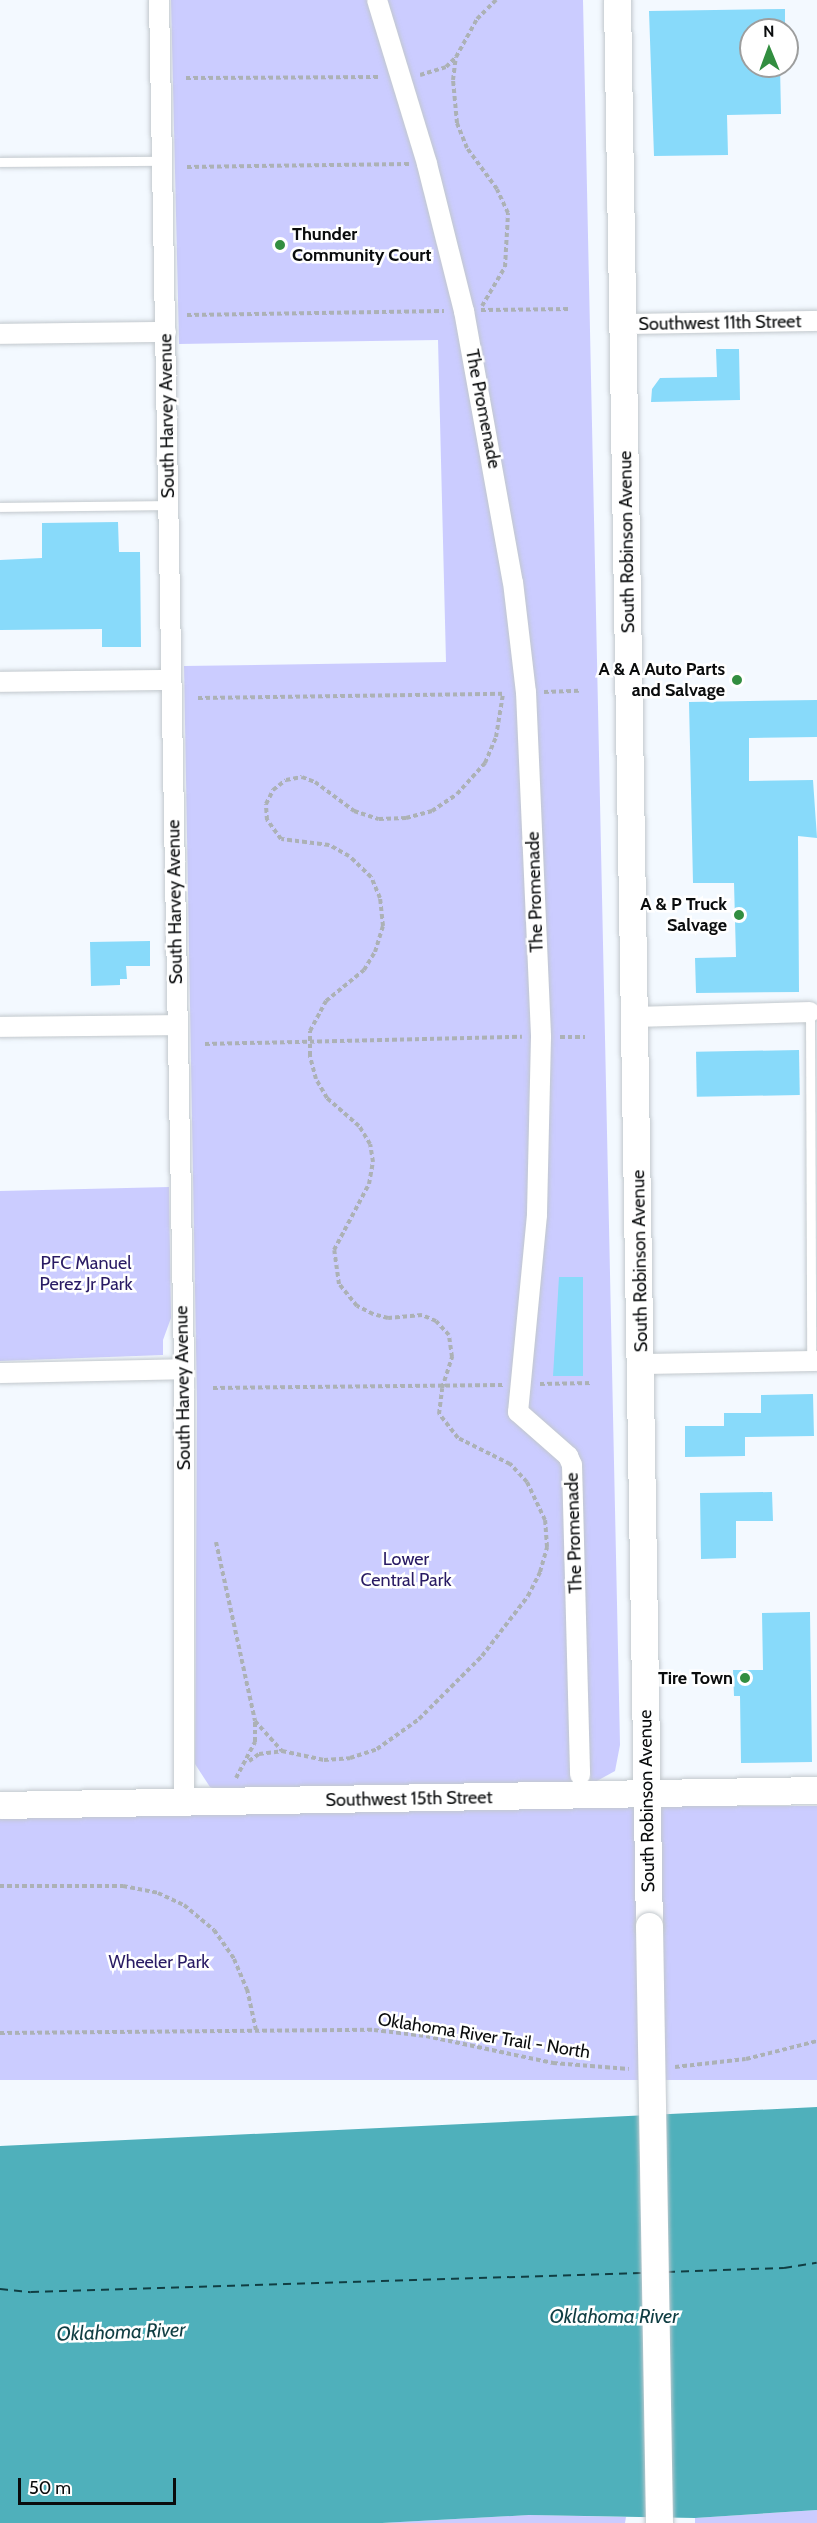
<!DOCTYPE html>
<html>
<head>
<meta charset="utf-8">
<style>
  body { margin:0 }
  #map { position:relative; width:817px; height:2523px; overflow:hidden; background:#f3f9ff; font-family:Cabin,sans-serif }
  div>[style] { position:absolute }
  [style*='--x'] { left:calc(var(--x)*1px); top:calc(var(--y)*1px); width:calc(var(--w)*1px); rotate:calc(var(--a)*1deg) }
  .green>* { inset:0; background:#cbccff; transform-origin:0 0 }
  .water>* { inset:0; background:#4fb0bb }
  .ferry>* { height:1.5px; margin-top:-0.75px; transform-origin:0; background:repeating-linear-gradient(90deg,#103e43 0 8px,transparent 0 14px) }
  .building>* { inset:0; background:#88dafa; transform-origin:0 0 }
  .path>* { height:4px; margin-top:-2px; transform-origin:0; background:repeating-linear-gradient(90deg,#acb1b5 0 4.5px,transparent 0 7.5px) }
  .roads { filter:drop-shadow(0 0 2px #c2c8cd) drop-shadow(0 0 2px #c2c8cd) }
  .lane>* { height:9px; margin:-4.5px; padding:0 4.5px; transform-origin:4.5px; border-radius:4.5px; background:#fff }
  .street>* { height:20px; margin:-10px; padding:0 10px; transform-origin:10px; border-radius:10px; background:#fff }
  .secondary>* { height:27px; margin:-13.5px; padding:0 13.5px; transform-origin:13.5px; border-radius:13.5px; background:#fff }
  .bridges { filter:drop-shadow(0 0 2px #c2c8cd) drop-shadow(0 0 2px #c2c8cd) }
  .secondary-bridge>* { height:27px; margin:-13.5px; padding:0 13.5px; transform-origin:13.5px; border-radius:13.5px; background:#fff }
  .dots>* { width:16px; height:16px; translate:-50% -50%; box-sizing:border-box; border:3px solid #fff; border-radius:50% }
  span { translate:-50% -50%; white-space:nowrap; text-align:center; line-height:1.15; -webkit-text-stroke:5px #fff; paint-order:stroke }
  .poi-label { font-size:18px; color:#0a0c0d; font-weight:700 }
  .left { translate:0 -50%; text-align:left }
  .right { translate:-100% -50%; text-align:right }
  .street-label { font-size:18px; color:#0a0c0d }
  .park-label { font-size:18px; color:#291b64 }
  .water-label { font-size:20px; color:#103e43; font-style:italic }
  .north { position:absolute; left:739px; top:18px; width:60px; height:60px; box-sizing:border-box; background:#fff; border:2px solid #9d9e9e; border-radius:50%; rotate:359deg; font-size:16px; font-weight:700; line-height:24px; text-align:center; color:#0a0c0d }
  .north::after { content:''; display:block; margin:auto; width:21px; height:27px; background:#328e40; clip-path:polygon(50% 0,100% 100%,50% 72%,0 100%) }
  .scale { position:absolute; left:18px; top:2478px; width:158px; height:27px; box-sizing:border-box; border:3px solid #0a0c0d; border-top:0; padding-left:8px; font-size:18px; line-height:21px; white-space:nowrap; color:#0a0c0d; -webkit-text-stroke:4px #fff; paint-order:stroke }
</style>
</head>
<body>
<div id="map">
  <div class="green">
    <div style="clip-path:polygon(171px 0,583px 0,620px 1745px,615px 1771px,595px 1782px,220px 1791px,210px 1787px,195px 1764px,197px 1403px,184px 666px,446px 662px,438px 340px,179px 344px)"></div>
    <div style="clip-path:polygon(169px 1187px,171px 1318px,163px 1340px,163px 1355px,0 1361px,0 1191px)"></div>
    <div style="left:817px;top:1806px;width:274px;height:817px;rotate:90deg"></div>
    <div style="clip-path:polygon(817px 2510px,817px 2523px,695px 2523px,695px 2518px)"></div>
    <div style="clip-path:polygon(529px 2515px,626px 2517px,625px 2523px,382px 2523px)"></div>
  </div>
  <div class="water">
    <div style="clip-path:polygon(817px 2107px,817px 2510px,695px 2518px,529px 2515px,382px 2523px,0 2523px,0 2146px)"></div>
  </div>
  <div class="ferry">
    <div style="--x:667;--y:2272;--w:117;--a:-2"></div>
    <div style="--x:784;--y:2268;--w:33;--a:-9"></div>
    <div style="--x:0;--y:2289;--w:31;--a:6"></div>
    <div style="--x:31;--y:2292;--w:610;--a:-1.78"></div>
  </div>
  <div class="building">
    <div style="clip-path:polygon(785px 9px,785px 30px,751px 30px,751px 66px,780px 66px,781px 114px,727px 115px,728px 155px,654px 156px,649px 11px)"></div>
    <div style="clip-path:polygon(716px 349px,739px 349px,740px 400px,651px 402px,652px 389px,660px 378px,717px 377px)"></div>
    <div style="clip-path:polygon(118px 522px,119px 552px,140px 552px,141px 647px,102px 647px,102px 629px,0 630px,0 560px,42px 558px,42px 523px)"></div>
    <div style="clip-path:polygon(817px 700px,817px 737px,749px 738px,749px 781px,813px 780px,817px 838px,798px 836px,799px 992px,696px 993px,695px 958px,736px 957px,734px 883px,693px 883px,689px 702px)"></div>
    <div style="clip-path:polygon(150px 941px,150px 966px,126px 966px,127px 979px,120px 979px,120px 985px,91px 986px,90px 942px)"></div>
    <div style="left:799px;top:1050px;width:45px;height:103px;rotate:89deg"></div>
    <div style="clip-path:polygon(559px 1277px,583px 1277px,583px 1376px,553px 1376px)"></div>
    <div style="clip-path:polygon(813px 1394px,814px 1436px,745px 1437px,745px 1456px,685px 1457px,685px 1426px,724px 1426px,724px 1413px,761px 1413px,761px 1395px)"></div>
    <div style="clip-path:polygon(772px 1492px,773px 1521px,736px 1521px,736px 1558px,701px 1559px,700px 1493px)"></div>
    <div style="clip-path:polygon(810px 1612px,812px 1762px,741px 1763px,740px 1696px,734px 1696px,733px 1670px,763px 1670px,762px 1613px)"></div>
  </div>
  <div class="path">
    <div style="--x:420;--y:75;--w:27;--a:-17"></div>
    <div style="--x:446;--y:67;--w:13;--a:-45"></div>
    <div style="--x:186;--y:78;--w:193;--a:-0.3"></div>
    <div style="--x:187;--y:167;--w:222;--a:-0.8"></div>
    <div style="--x:482;--y:306;--w:45;--a:-59.5"></div>
    <div style="--x:505;--y:267;--w:54;--a:-86.8"></div>
    <div style="--x:508;--y:213;--w:26;--a:-115"></div>
    <div style="--x:497;--y:189;--w:51;--a:-126.2"></div>
    <div style="--x:467;--y:148;--w:27;--a:-112"></div>
    <div style="--x:457;--y:123;--w:43;--a:-95.3"></div>
    <div style="--x:453;--y:80;--w:23;--a:-83"></div>
    <div style="--x:456;--y:57;--w:43;--a:-61.1"></div>
    <div style="--x:477;--y:19;--w:27;--a:-45"></div>
    <div style="--x:481;--y:310;--w:90;--a:-0.6"></div>
    <div style="--x:187;--y:315;--w:257;--a:-0.9"></div>
    <div style="--x:544;--y:692;--w:35;--a:-2"></div>
    <div style="--x:198;--y:698;--w:305;--a:-0.8"></div>
    <div style="--x:560;--y:1037;--w:25;--a:0"></div>
    <div style="--x:205;--y:1044;--w:317;--a:-1.3"></div>
    <div style="--x:540;--y:1384;--w:52;--a:-1.1"></div>
    <div style="--x:213;--y:1388;--w:290;--a:-0.6"></div>
    <div style="--x:216;--y:1542;--w:183;--a:77.7"></div>
    <div style="--x:255;--y:1721;--w:40;--a:48"></div>
    <div style="--x:282;--y:1751;--w:43;--a:12.1"></div>
    <div style="--x:324;--y:1760;--w:26;--a:-4"></div>
    <div style="--x:350;--y:1758;--w:28;--a:-18"></div>
    <div style="--x:377;--y:1749;--w:52;--a:-35.5"></div>
    <div style="--x:419;--y:1719;--w:89;--a:-45"></div>
    <div style="--x:482;--y:1656;--w:76;--a:-52.5"></div>
    <div style="--x:528;--y:1596;--w:27;--a:-63"></div>
    <div style="--x:540;--y:1572;--w:26;--a:-74"></div>
    <div style="--x:547;--y:1547;--w:27;--a:-94"></div>
    <div style="--x:545;--y:1520;--w:42;--a:-115.3"></div>
    <div style="--x:527;--y:1482;--w:25;--a:-133"></div>
    <div style="--x:510;--y:1464;--w:58;--a:-153.4"></div>
    <div style="--x:458;--y:1438;--w:31;--a:-128"></div>
    <div style="--x:439;--y:1414;--w:26;--a:-83"></div>
    <div style="--x:442;--y:1388;--w:33;--a:-72"></div>
    <div style="--x:452;--y:1357;--w:22;--a:-98"></div>
    <div style="--x:449;--y:1335;--w:19;--a:-133"></div>
    <div style="--x:436;--y:1321;--w:15;--a:-157"></div>
    <div style="--x:422;--y:1315;--w:34;--a:175"></div>
    <div style="--x:388;--y:1318;--w:16;--a:-165"></div>
    <div style="--x:373;--y:1314;--w:18;--a:-153"></div>
    <div style="--x:357;--y:1306;--w:28;--a:-129"></div>
    <div style="--x:339;--y:1284;--w:34;--a:-98"></div>
    <div style="--x:334;--y:1250;--w:75;--a:-62.1"></div>
    <div style="--x:369;--y:1184;--w:22;--a:-80"></div>
    <div style="--x:373;--y:1162;--w:18;--a:-99"></div>
    <div style="--x:370;--y:1144;--w:21;--a:-121"></div>
    <div style="--x:359;--y:1126;--w:43;--a:-138.8"></div>
    <div style="--x:327;--y:1098;--w:22;--a:-120"></div>
    <div style="--x:316;--y:1079;--w:24;--a:-105"></div>
    <div style="--x:310;--y:1056;--w:25;--a:-90"></div>
    <div style="--x:310;--y:1031;--w:34;--a:-62"></div>
    <div style="--x:326;--y:1001;--w:49;--a:-39.2"></div>
    <div style="--x:364;--y:970;--w:21;--a:-59"></div>
    <div style="--x:375;--y:952;--w:27;--a:-73"></div>
    <div style="--x:383;--y:926;--w:28;--a:-96"></div>
    <div style="--x:380;--y:898;--w:23;--a:-113"></div>
    <div style="--x:371;--y:877;--w:30;--a:-136"></div>
    <div style="--x:349;--y:856;--w:23;--a:-151"></div>
    <div style="--x:329;--y:845;--w:48;--a:-172.9"></div>
    <div style="--x:281;--y:839;--w:24;--a:-126"></div>
    <div style="--x:267;--y:820;--w:16;--a:-94"></div>
    <div style="--x:266;--y:804;--w:16;--a:-63"></div>
    <div style="--x:273;--y:790;--w:16;--a:-38"></div>
    <div style="--x:286;--y:780;--w:16;--a:-11"></div>
    <div style="--x:302;--y:777;--w:14;--a:21"></div>
    <div style="--x:315;--y:782;--w:49;--a:36.6"></div>
    <div style="--x:354;--y:811;--w:26;--a:18"></div>
    <div style="--x:379;--y:819;--w:27;--a:-2"></div>
    <div style="--x:406;--y:818;--w:27;--a:-15"></div>
    <div style="--x:432;--y:811;--w:30;--a:-34"></div>
    <div style="--x:457;--y:794;--w:42;--a:-47.9"></div>
    <div style="--x:485;--y:763;--w:28;--a:-67"></div>
    <div style="--x:496;--y:737;--w:44;--a:-80.8"></div>
    <div style="--x:249;--y:1761;--w:12;--a:-35"></div>
    <div style="--x:259;--y:1754;--w:23;--a:-7"></div>
    <div style="--x:236;--y:1778;--w:41;--a:-62.2"></div>
    <div style="--x:255;--y:1742;--w:21;--a:-90"></div>
    <div style="--x:0;--y:1886;--w:123;--a:0"></div>
    <div style="--x:123;--y:1886;--w:36;--a:11"></div>
    <div style="--x:158;--y:1893;--w:29;--a:25"></div>
    <div style="--x:184;--y:1905;--w:39;--a:40"></div>
    <div style="--x:214;--y:1930;--w:35;--a:55"></div>
    <div style="--x:234;--y:1959;--w:33;--a:67"></div>
    <div style="--x:247;--y:1989;--w:42;--a:77.6"></div>
    <div style="--x:0;--y:2033;--w:374;--a:-0.5"></div>
    <div style="--x:374;--y:2030;--w:52;--a:6.6"></div>
    <div style="--x:426;--y:2036;--w:130;--a:12"></div>
    <div style="--x:553;--y:2063;--w:76;--a:4.5"></div>
    <div style="--x:675;--y:2067;--w:71;--a:-6.4"></div>
    <div style="--x:746;--y:2059;--w:73;--a:-14.2"></div>
  </div>
  <div class="roads">
    <div class="lane">
      <div style="--x:0;--y:162;--w:163;--a:-0.4"></div>
      <div style="--x:0;--y:507;--w:169;--a:-0.7"></div>
      <div style="--x:810;--y:1012;--w:349;--a:89.8"></div>
    </div>
    <div class="street">
      <div style="--x:159;--y:0;--w:1369;--a:88.95"></div>
      <div style="--x:184;--y:1369;--w:435;--a:90"></div>
      <div style="--x:377;--y:0;--w:171;--a:73"></div>
      <div style="--x:427;--y:164;--w:152;--a:75.9"></div>
      <div style="--x:464;--y:311;--w:275;--a:79.8"></div>
      <div style="--x:513;--y:582;--w:111;--a:83.3"></div>
      <div style="--x:526;--y:692;--w:345;--a:87.5"></div>
      <div style="--x:541;--y:1037;--w:178;--a:91.3"></div>
      <div style="--x:537;--y:1215;--w:198;--a:95.5"></div>
      <div style="--x:518;--y:1412;--w:67;--a:41.3"></div>
      <div style="--x:568;--y:1456;--w:10;--a:66"></div>
      <div style="--x:572;--y:1465;--w:310;--a:88.5"></div>
      <div style="--x:623;--y:324;--w:194;--a:-0.9"></div>
      <div style="--x:0;--y:334;--w:166;--a:-0.7"></div>
      <div style="--x:0;--y:682;--w:171;--a:-0.7"></div>
      <div style="--x:636;--y:1017;--w:174;--a:-1.6"></div>
      <div style="--x:0;--y:1027;--w:177;--a:-0.6"></div>
      <div style="--x:641;--y:1364;--w:176;--a:-1"></div>
      <div style="--x:0;--y:1373;--w:184;--a:-1.2"></div>
    </div>
    <div class="secondary">
      <div style="--x:617;--y:0;--w:1926;--a:89.05"></div>
      <div style="--x:0;--y:1805;--w:817;--a:-1.05"></div>
    </div>
  </div>
  <div class="bridges">
    <div class="secondary-bridge">
      <div style="--x:649;--y:1926;--w:597;--a:89.04"></div>
    </div>
  </div>
  <div class="dots">
    <div style="left:280px;top:245px;background:#328e40"></div>
    <div style="left:737px;top:680px;background:#328e40"></div>
    <div style="left:739px;top:915px;background:#328e40"></div>
    <div style="left:745px;top:1678px;background:#328e40"></div>
  </div>
  <div class="poi-label">
    <span class="left" style="left:292px;top:245px">Thunder<br>Community Court</span>
    <span class="right" style="left:725px;top:680px">A &amp; A Auto Parts<br>and Salvage</span>
    <span class="right" style="left:727px;top:915px">A &amp; P Truck<br>Salvage</span>
    <span class="right" style="left:733px;top:1678px">Tire Town</span>
  </div>
  <div class="street-label">
    <span style="left:720px;top:323px;rotate:-1deg">Southwest 11th Street</span>
    <span style="left:483px;top:409px;rotate:79deg">The Promenade</span>
    <span style="left:167px;top:416px;rotate:-91deg">South Harvey Avenue</span>
    <span style="left:627px;top:542px;rotate:-91deg">South Robinson Avenue</span>
    <span style="left:535px;top:892px;rotate:-92deg">The Promenade</span>
    <span style="left:175px;top:902px;rotate:-91deg">South Harvey Avenue</span>
    <span style="left:640px;top:1261px;rotate:-91deg">South Robinson Avenue</span>
    <span style="left:183px;top:1388px;rotate:-91deg">South Harvey Avenue</span>
    <span style="left:574px;top:1533px;rotate:-92deg">The Promenade</span>
    <span style="left:409px;top:1799px;rotate:-1deg">Southwest 15th Street</span>
    <span style="left:647px;top:1801px;rotate:-91deg">South Robinson Avenue</span>
    <span style="left:484px;top:2036px;rotate:9deg">Oklahoma River Trail - North</span>
  </div>
  <div class="park-label">
    <span style="left:86px;top:1274px">PFC Manuel<br>Perez Jr Park</span>
    <span style="left:406px;top:1570px">Lower<br>Central Park</span>
    <span style="left:159px;top:1962px">Wheeler Park</span>
  </div>
  <div class="water-label">
    <span style="left:614px;top:2316px">Oklahoma River</span>
    <span style="left:121px;top:2332px;rotate:-2deg">Oklahoma River</span>
  </div>
  <div class="north">N</div>
  <div class="scale">50 m</div>
</div>
</body>
</html>
